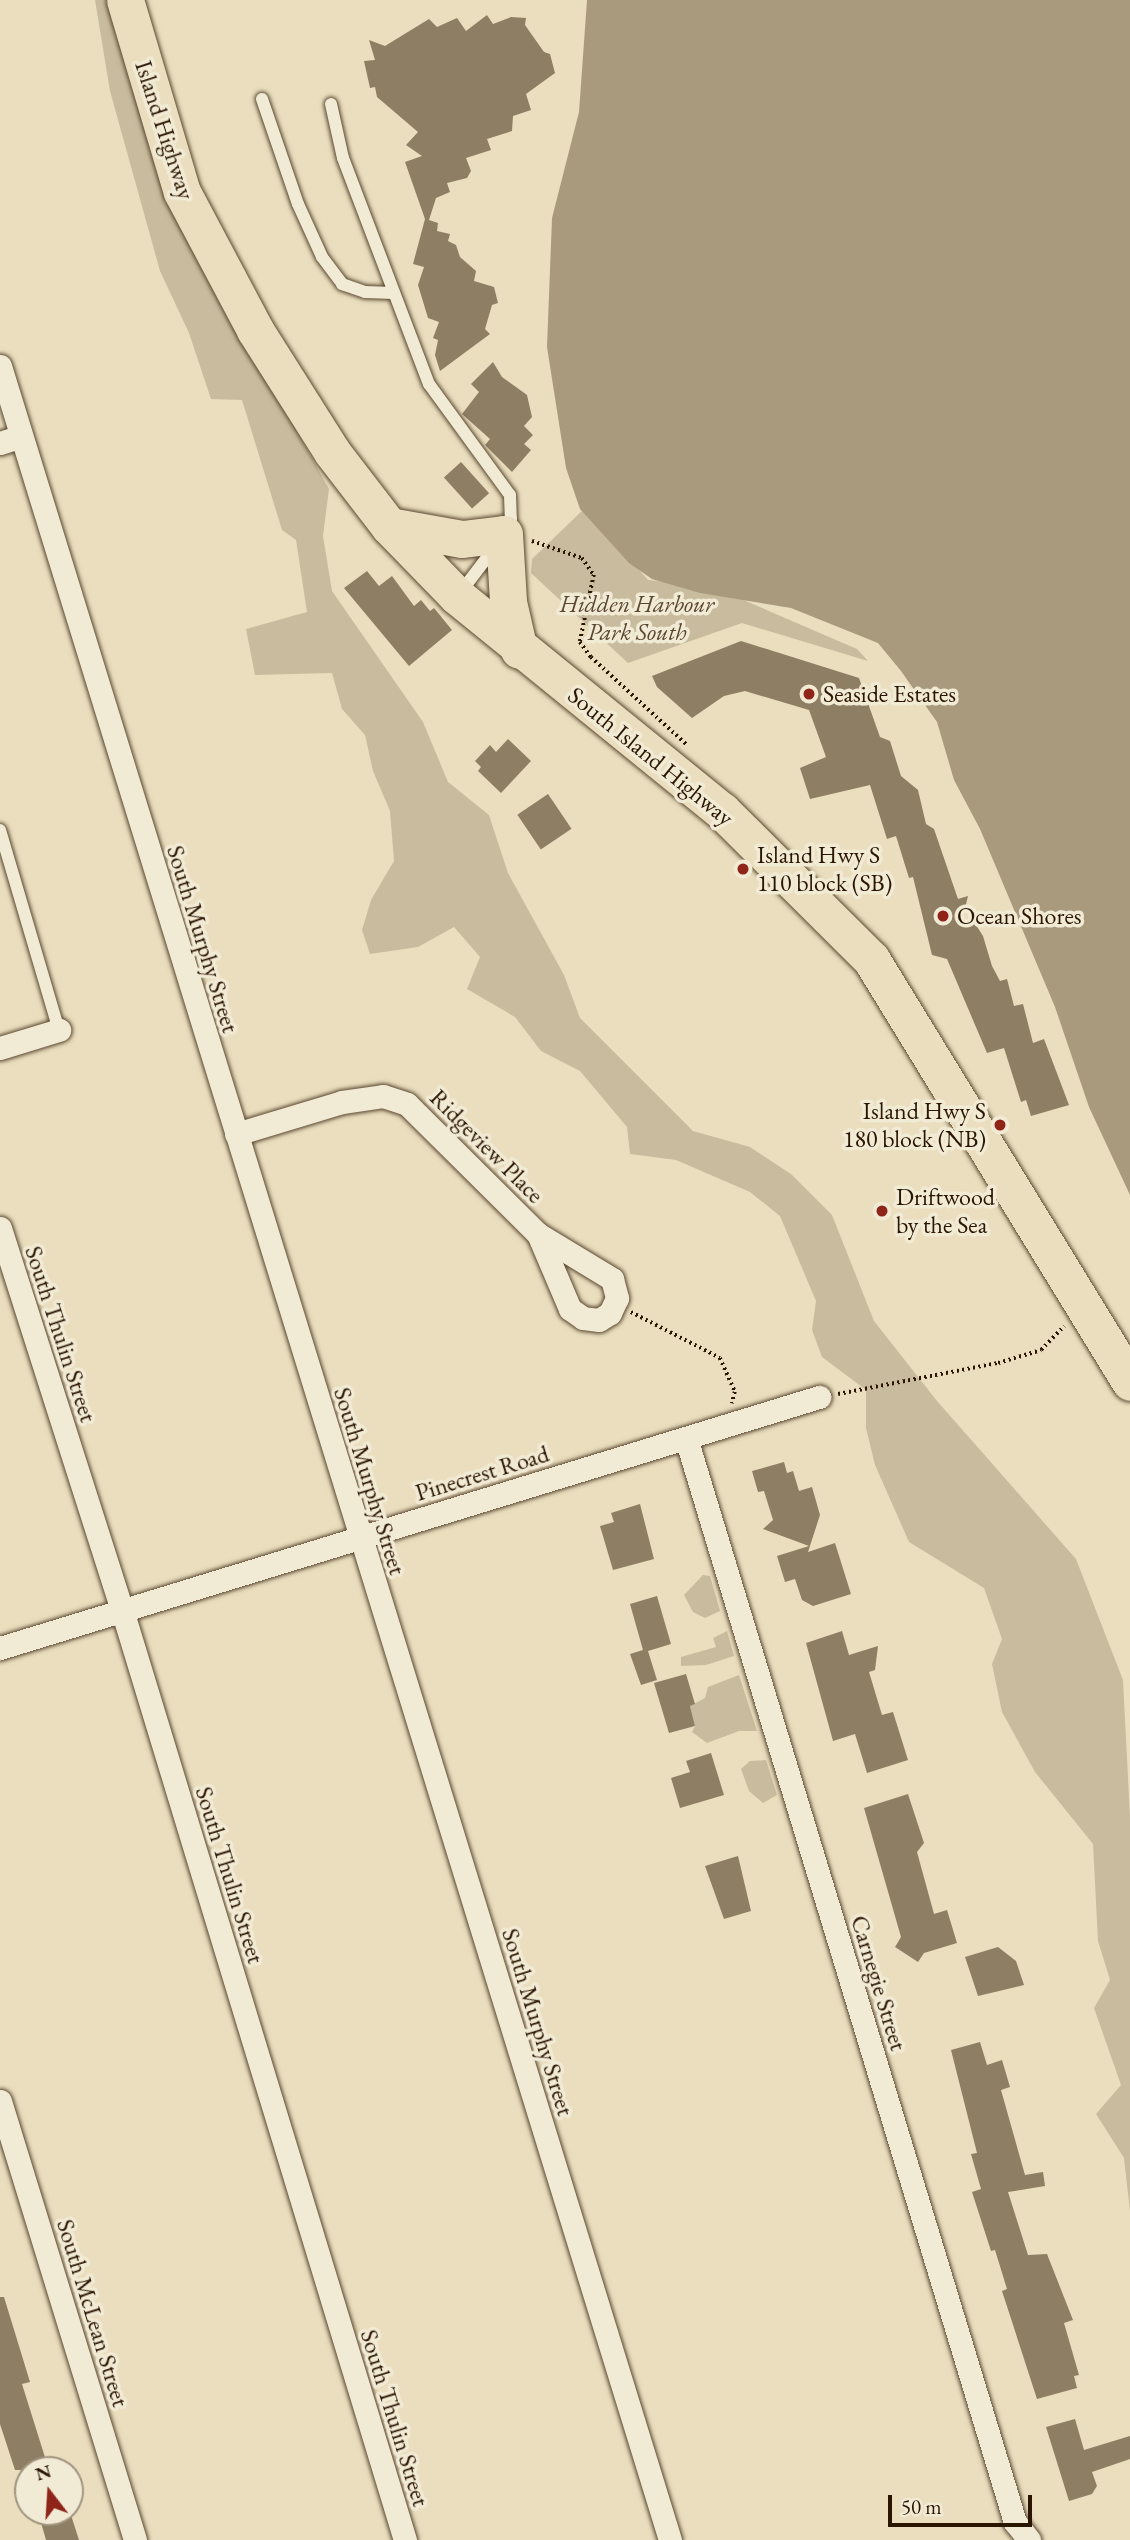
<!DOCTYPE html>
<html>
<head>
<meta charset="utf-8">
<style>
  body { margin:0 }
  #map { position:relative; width:1130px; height:2540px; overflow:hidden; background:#eadebe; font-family:"EB Garamond",serif }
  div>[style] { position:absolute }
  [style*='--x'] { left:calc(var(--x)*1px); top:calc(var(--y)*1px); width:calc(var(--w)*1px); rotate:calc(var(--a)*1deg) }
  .green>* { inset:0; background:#c9bc9e }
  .water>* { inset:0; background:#a99a7e }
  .building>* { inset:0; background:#8e7e63; transform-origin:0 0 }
  .path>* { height:3.5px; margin-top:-1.75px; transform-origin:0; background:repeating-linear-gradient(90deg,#2a1501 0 2px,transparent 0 5.5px) }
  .roads { filter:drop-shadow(0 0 2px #5a4730) drop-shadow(0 0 2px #5a4730) }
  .lane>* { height:12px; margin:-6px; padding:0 6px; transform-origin:6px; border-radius:6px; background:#f1ead5 }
  .street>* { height:23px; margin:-11.5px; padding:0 11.5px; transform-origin:11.5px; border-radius:11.5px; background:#f1ead5 }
  .primary>* { height:37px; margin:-18.5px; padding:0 18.5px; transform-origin:18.5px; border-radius:18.5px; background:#eadebe }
  .dots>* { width:19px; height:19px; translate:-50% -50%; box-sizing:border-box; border:4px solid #f1ead5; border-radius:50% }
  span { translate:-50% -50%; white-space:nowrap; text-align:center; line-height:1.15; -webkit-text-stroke:7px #f1ead5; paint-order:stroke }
  .street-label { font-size:24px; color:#2a1501 }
  .park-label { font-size:24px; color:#5a4730; font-style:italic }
  .poi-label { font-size:24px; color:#2a1501 }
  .left { translate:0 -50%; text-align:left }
  .right { translate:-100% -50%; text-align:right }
  .north { position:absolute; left:14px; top:2456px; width:70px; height:70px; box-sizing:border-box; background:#f1ead5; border:2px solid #a19580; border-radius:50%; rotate:343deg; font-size:19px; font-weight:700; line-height:28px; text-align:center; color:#2a1501 }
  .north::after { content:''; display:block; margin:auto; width:24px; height:32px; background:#8f2418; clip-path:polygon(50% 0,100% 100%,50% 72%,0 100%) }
  .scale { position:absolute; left:888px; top:2495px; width:144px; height:32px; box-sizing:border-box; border:4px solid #2a1501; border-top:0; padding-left:9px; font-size:21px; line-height:24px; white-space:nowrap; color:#2a1501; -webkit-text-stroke:5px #f1ead5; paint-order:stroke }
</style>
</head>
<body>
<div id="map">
  <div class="green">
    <div style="clip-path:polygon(95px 0,112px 0,282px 404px,329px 489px,323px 536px,332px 591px,423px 722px,448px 782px,489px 815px,508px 873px,564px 975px,580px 1018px,693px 1131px,750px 1147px,791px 1174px,832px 1215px,874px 1321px,937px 1401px,1076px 1559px,1123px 1680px,1130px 1817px,1130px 2211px,1124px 2158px,1096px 2114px,1121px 2085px,1094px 2008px,1110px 1980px,1098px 1941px,1093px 1844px,1035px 1772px,1002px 1712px,992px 1664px,1002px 1639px,984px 1588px,909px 1542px,875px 1465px,866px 1428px,866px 1390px,822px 1357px,812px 1330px,816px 1301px,780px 1216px,750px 1192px,676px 1160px,630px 1154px,627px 1127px,580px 1071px,541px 1051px,515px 1017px,467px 989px,480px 957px,454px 927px,418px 947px,370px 954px,362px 930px,371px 900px,394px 861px,390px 811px,373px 771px,365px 735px,342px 709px,332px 673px,255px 675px,246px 629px,307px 612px,296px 540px,282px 530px,242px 400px,211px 399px,189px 333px,160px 271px,110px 91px)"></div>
    <div style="clip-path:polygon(585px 508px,648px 580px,711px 586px,857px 649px,868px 661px,742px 623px,628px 663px,531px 573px,532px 559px)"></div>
    <div style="clip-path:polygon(703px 1575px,710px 1576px,720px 1611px,705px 1618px,693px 1612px,684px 1595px)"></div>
    <div style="clip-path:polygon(727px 1631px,734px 1656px,706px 1665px,681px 1666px,681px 1657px,716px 1647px,713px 1638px)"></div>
    <div style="clip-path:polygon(739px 1675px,757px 1731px,739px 1731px,707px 1743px,692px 1732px,695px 1726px,690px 1706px,705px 1698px,708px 1687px)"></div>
    <div style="clip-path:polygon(766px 1760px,777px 1795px,763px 1803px,749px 1791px,741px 1769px,750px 1761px)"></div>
  </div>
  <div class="water">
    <div style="clip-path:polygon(587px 0,1130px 0,1130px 1195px,1089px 1107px,1055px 1007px,980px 829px,954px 780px,937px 722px,901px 671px,878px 643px,791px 608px,700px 593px,652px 579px,629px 563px,580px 509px,566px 468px,547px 347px,552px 218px,579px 112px)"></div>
  </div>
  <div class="building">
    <div style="clip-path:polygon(487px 15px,493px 24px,511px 17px,526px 18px,525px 25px,544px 52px,550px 54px,555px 73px,526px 94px,531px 110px,513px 116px,512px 131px,487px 139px,491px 150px,466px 158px,471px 171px,467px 178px,447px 183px,450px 192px,436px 198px,429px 220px,438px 223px,437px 231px,450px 234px,448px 241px,456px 245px,460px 257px,476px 271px,474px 281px,494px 287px,498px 303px,492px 305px,485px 329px,490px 334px,440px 371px,435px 355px,438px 340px,433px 338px,439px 322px,428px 318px,418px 285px,424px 267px,413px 264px,425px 219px,405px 162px,422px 156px,406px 145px,418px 132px,377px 97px,375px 87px,370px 88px,364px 61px,375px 60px,369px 40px,385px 46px,429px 19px,437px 27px,457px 18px,466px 31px)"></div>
    <div style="clip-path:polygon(493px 362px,502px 377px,527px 395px,532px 417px,524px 426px,533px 435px,524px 444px,531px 450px,512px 472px,485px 445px,490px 439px,462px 414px,479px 392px,471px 384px)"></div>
    <div style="left:461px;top:462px;width:42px;height:23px;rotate:48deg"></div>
    <div style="clip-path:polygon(367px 571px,379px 586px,392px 576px,414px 606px,421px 600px,430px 611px,434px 608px,452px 630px,409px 666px,344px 588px)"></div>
    <div style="clip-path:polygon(741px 641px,859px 678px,880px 737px,890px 741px,901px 776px,918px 790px,926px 824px,934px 829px,958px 899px,968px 896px,961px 925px,974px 922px,983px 936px,992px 966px,1000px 981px,1007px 979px,1014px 1006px,1023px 1004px,1033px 1043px,1044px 1039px,1069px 1105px,1031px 1116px,1026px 1100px,1021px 1102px,1004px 1048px,987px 1053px,947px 959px,932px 955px,913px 877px,909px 878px,896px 836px,887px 839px,870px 785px,810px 799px,800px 768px,826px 757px,809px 710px,745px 691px,724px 696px,692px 718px,657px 687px,652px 676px)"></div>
    <div style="clip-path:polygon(508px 739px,531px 761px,501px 793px,478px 771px,481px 767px,475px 761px,490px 745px,496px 752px)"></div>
    <div style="left:548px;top:794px;width:42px;height:37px;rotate:56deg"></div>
    <div style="clip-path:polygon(784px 1462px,787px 1473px,793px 1471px,799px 1491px,812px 1487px,820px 1515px,808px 1552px,835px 1543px,851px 1594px,813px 1606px,802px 1600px,795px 1579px,785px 1582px,777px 1556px,809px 1546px,763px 1529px,773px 1520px,764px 1491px,758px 1492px,752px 1471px)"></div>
    <div style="clip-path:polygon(640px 1504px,654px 1559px,613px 1570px,600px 1526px,614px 1522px,611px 1513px)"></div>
    <div style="clip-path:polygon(657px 1596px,671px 1644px,648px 1651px,657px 1680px,641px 1685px,630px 1654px,643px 1650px,630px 1604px)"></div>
    <div style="clip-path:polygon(842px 1631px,849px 1655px,878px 1646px,875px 1670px,869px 1672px,882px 1715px,893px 1712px,908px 1760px,867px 1773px,855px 1734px,833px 1741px,806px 1643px)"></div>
    <div style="clip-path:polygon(686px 1674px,695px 1704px,690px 1706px,695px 1726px,669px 1733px,654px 1683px)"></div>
    <div style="clip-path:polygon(711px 1753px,724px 1795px,680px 1808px,671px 1778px,690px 1772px,686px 1761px)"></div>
    <div style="clip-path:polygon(908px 1794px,924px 1843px,917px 1852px,934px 1914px,947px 1910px,957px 1943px,924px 1953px,918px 1962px,895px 1947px,901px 1937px,864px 1808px)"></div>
    <div style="clip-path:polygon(738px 1856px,751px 1911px,724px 1919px,705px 1866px)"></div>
    <div style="clip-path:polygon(998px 1947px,1016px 1961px,1024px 1985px,978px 1996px,965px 1957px)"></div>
    <div style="clip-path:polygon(980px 2042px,987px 2065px,1002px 2060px,1010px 2087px,1001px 2090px,1025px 2175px,1043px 2172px,1045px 2186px,1008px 2192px,1028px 2255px,1047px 2254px,1073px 2320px,1064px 2323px,1079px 2375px,1074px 2376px,1077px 2388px,1037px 2399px,1002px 2291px,1007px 2289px,995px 2250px,991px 2251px,972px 2192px,981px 2189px,971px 2154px,977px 2153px,951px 2050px)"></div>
    <div style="clip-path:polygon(0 2297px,4px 2297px,30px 2382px,22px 2384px,49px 2470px,15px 2470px,0 2424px)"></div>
    <div style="clip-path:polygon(1075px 2419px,1084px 2450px,1130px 2436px,1130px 2459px,1092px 2472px,1097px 2486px,1092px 2494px,1069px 2501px,1046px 2427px)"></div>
    <div style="clip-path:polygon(38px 2512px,70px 2512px,79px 2540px,46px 2540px)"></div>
  </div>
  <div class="path">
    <div style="--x:532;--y:541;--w:53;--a:18.8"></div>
    <div style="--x:582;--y:558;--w:21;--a:55"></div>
    <div style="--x:594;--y:575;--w:68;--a:101.8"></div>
    <div style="--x:580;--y:642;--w:19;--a:54"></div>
    <div style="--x:591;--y:657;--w:129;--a:42.5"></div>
    <div style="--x:631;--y:1312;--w:100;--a:27.3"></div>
    <div style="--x:720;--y:1358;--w:37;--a:66"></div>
    <div style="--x:735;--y:1392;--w:12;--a:104"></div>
    <div style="--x:838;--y:1394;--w:163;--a:-11"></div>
    <div style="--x:998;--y:1363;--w:45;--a:-16.8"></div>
    <div style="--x:1041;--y:1350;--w:33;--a:-46"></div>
  </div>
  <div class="roads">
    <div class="lane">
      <div style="--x:262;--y:99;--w:111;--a:71.1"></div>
      <div style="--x:298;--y:204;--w:58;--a:65.6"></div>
      <div style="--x:322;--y:257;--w:34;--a:53"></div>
      <div style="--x:342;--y:284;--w:24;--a:19"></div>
      <div style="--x:365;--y:292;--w:29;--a:2"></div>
      <div style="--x:331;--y:104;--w:55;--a:77.5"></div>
      <div style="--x:343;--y:158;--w:242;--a:69.2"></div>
      <div style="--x:429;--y:384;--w:137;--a:53.9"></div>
      <div style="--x:510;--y:495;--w:24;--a:88"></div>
      <div style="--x:511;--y:519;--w:14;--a:115"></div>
      <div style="--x:460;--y:593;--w:58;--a:-52.7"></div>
      <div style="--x:0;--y:830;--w:209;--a:73.6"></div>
    </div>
    <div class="street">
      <div style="--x:0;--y:366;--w:2275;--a:72.87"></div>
      <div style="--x:0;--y:443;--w:22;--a:-18"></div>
      <div style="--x:0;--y:1048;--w:62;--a:-17"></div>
      <div style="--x:236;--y:1134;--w:111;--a:-16.8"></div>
      <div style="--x:342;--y:1102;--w:41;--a:-8.3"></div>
      <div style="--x:383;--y:1096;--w:25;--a:18"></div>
      <div style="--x:407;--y:1104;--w:185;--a:44.8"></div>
      <div style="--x:538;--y:1234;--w:87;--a:31.3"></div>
      <div style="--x:612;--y:1279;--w:20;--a:75"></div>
      <div style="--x:617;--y:1298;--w:17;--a:115"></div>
      <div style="--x:610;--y:1313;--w:13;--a:148"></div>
      <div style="--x:599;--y:1320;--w:16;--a:-173"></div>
      <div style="--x:583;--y:1318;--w:16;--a:-145"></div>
      <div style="--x:570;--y:1309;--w:82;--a:-113.1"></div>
      <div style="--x:0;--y:1228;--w:404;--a:72.3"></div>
      <div style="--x:123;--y:1613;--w:969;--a:73.08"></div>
      <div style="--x:686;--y:1438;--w:1133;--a:73.12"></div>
      <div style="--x:1015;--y:2522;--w:23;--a:52"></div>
      <div style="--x:0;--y:1648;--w:857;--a:-17.04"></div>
      <div style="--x:0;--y:2101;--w:459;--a:72.9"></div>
    </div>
    <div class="primary">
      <div style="--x:125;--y:0;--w:200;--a:73.5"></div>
      <div style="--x:182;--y:192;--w:156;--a:62.1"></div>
      <div style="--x:255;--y:330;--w:144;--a:57.7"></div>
      <div style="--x:332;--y:452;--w:93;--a:52.4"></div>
      <div style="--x:389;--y:526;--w:98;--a:45.8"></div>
      <div style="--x:457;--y:596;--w:341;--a:39.1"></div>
      <div style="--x:722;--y:811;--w:210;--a:44.8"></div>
      <div style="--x:871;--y:959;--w:496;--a:58.5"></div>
      <div style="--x:389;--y:526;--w:74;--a:10.1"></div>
      <div style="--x:462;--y:539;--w:42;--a:-6.8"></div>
      <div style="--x:504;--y:534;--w:68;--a:86.6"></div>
      <div style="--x:508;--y:602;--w:49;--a:77.1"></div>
    </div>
  </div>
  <div class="dots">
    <div style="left:809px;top:694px;background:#8f2418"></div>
    <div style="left:743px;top:869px;background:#8f2418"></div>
    <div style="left:943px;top:916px;background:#8f2418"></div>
    <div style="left:1000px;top:1125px;background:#8f2418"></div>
    <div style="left:882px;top:1211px;background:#8f2418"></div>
  </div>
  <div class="street-label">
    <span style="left:165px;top:130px;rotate:72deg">Island Highway</span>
    <span style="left:651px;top:756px;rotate:39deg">South Island Highway</span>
    <span style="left:203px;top:939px;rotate:73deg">South Murphy Street</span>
    <span style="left:487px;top:1146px;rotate:45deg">Ridgeview Place</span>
    <span style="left:61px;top:1334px;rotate:72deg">South Thulin Street</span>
    <span style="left:482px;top:1473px;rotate:-17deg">Pinecrest Road</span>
    <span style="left:370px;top:1481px;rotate:73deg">South Murphy Street</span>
    <span style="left:230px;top:1875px;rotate:73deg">South Thulin Street</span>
    <span style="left:879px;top:1983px;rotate:73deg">Carnegie Street</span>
    <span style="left:538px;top:2022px;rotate:73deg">South Murphy Street</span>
    <span style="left:93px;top:2313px;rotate:73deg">South McLean Street</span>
    <span style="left:395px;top:2418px;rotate:73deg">South Thulin Street</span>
  </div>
  <div class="park-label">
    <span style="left:637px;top:618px">Hidden Harbour<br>Park South</span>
  </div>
  <div class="poi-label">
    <span class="left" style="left:823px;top:694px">Seaside Estates</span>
    <span class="left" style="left:757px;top:869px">Island Hwy S<br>110 block (SB)</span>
    <span class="left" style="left:957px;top:916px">Ocean Shores</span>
    <span class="right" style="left:986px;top:1125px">Island Hwy S<br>180 block (NB)</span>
    <span class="left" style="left:896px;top:1211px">Driftwood<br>by the Sea</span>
  </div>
  <div class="north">N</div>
  <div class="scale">50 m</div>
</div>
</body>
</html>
